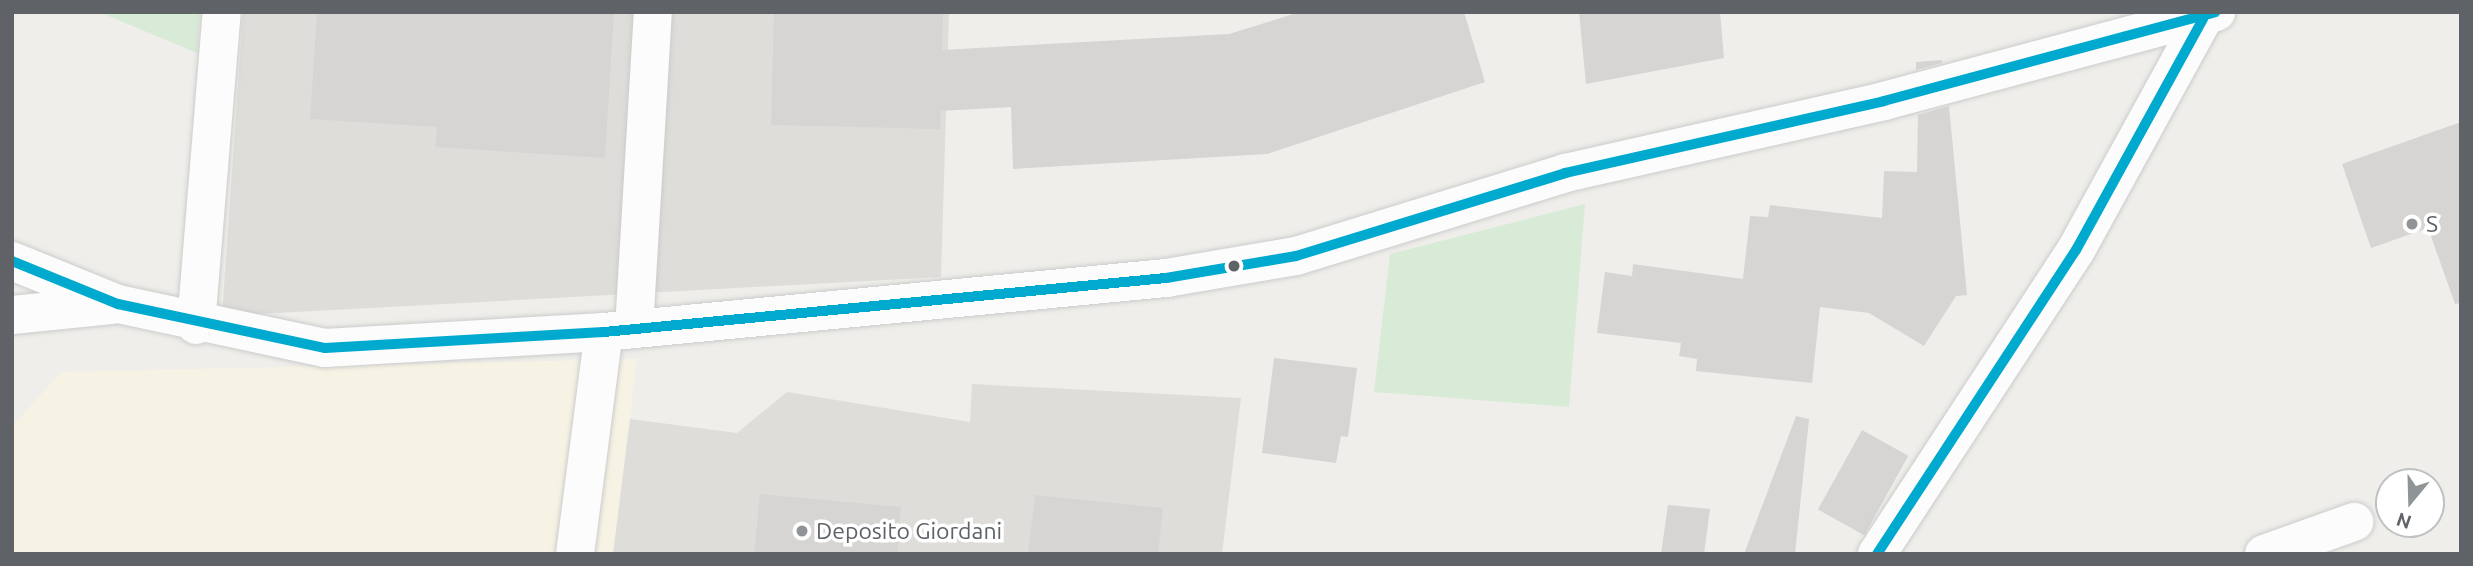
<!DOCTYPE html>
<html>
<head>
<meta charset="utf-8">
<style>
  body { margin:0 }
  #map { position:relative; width:2473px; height:566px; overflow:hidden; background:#efeeea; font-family:Ubuntu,sans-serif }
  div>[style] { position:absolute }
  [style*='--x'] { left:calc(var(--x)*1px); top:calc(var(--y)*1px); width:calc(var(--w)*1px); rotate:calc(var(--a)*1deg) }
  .commercial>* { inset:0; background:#f7f3e4 }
  .industrial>* { inset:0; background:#dfddda }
  .green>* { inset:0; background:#d8ebd6 }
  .building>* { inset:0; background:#d6d5d3; transform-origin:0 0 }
  .roads { filter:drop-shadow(0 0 2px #cbcccc) drop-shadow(0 0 2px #cbcccc) }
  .minor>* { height:38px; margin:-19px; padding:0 19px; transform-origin:19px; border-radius:19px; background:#fdfcfc }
  .bus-1>* { height:10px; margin:-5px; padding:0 5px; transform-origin:5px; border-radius:5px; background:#00a9ce }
  .dots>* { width:19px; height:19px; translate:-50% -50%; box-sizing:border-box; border:4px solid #fff; border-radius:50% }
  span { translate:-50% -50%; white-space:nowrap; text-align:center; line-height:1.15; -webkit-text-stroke:7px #fff; paint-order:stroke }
  .poi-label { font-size:23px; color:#5f6368 }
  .left { translate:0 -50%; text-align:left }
  .frame { position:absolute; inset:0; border:14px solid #5f6368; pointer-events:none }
  .north { position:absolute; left:2375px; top:468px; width:70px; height:70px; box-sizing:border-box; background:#fff; border:2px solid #bfc1c3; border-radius:50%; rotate:199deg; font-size:19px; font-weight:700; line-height:28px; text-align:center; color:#5f6368 }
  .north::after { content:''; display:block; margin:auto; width:24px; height:32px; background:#919496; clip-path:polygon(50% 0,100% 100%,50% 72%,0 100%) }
</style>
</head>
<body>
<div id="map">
  <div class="commercial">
    <div style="clip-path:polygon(637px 359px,613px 554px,12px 554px,12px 427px,61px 372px)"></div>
  </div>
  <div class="industrial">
    <div style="clip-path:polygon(243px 12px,949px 12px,941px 277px,222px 316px)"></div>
    <div style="clip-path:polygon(972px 384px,1241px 398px,1222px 554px,613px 554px,630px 419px,737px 433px,787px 392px,970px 422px)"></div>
  </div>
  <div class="green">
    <div style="clip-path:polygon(99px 12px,200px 12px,197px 53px)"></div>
    <div style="clip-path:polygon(1585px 204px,1569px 407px,1374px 392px,1390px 254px)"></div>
  </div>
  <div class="building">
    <div style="clip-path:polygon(317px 12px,614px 12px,605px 158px,435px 147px,437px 127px,310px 119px)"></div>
    <div style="clip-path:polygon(774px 12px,943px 12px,942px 50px,1229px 34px,1300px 12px,1464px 12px,1485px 82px,1267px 154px,1013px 169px,1011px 107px,941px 111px,940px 129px,771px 125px)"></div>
    <div style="clip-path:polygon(1579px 12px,1720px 12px,1724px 58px,1586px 84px)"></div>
    <div style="clip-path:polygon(1942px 60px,1942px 63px,1916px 70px,1916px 62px)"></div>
    <div style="clip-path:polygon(1949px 106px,1967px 295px,1956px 296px,1924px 346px,1869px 313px,1820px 307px,1812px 383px,1696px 371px,1697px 359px,1679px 356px,1681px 343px,1597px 333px,1605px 272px,1632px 276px,1633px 264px,1743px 279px,1750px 216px,1768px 217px,1770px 205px,1882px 218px,1884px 171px,1917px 172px,1918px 115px)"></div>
    <div style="clip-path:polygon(2461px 122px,2461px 303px,2455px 304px,2428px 228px,2371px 248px,2342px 164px)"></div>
    <div style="clip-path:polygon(1274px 358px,1357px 368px,1348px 437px,1341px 436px,1336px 463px,1262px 453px)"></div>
    <div style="clip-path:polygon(1796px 416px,1809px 419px,1795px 554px,1744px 554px)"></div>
    <div style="left:1862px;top:430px;width:53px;height:91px;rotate:29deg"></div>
    <div style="clip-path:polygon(760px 494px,901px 507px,897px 554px,754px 554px)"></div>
    <div style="clip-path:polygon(1035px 495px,1163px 508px,1158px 554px,1028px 554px)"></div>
    <div style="clip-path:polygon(1668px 505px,1710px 509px,1704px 554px,1661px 554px)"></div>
  </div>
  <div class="roads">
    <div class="minor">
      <div style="--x:12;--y:261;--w:114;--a:22.1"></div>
      <div style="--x:118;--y:304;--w:212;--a:12"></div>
      <div style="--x:325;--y:348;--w:279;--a:-3.3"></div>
      <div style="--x:604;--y:332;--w:565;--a:-5.49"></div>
      <div style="--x:1166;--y:278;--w:132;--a:-9.6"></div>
      <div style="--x:1296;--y:256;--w:282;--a:-17.1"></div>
      <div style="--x:1565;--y:173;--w:327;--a:-12.7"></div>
      <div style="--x:1884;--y:101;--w:344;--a:-15"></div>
      <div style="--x:12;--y:315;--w:100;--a:-5.7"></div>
      <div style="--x:196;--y:325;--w:314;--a:-85.3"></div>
      <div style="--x:634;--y:329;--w:318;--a:-86.6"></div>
      <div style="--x:575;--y:554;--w:224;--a:-82.6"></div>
      <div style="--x:1877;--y:554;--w:363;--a:-56.8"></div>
      <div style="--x:2076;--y:250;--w:264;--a:-61.2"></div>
      <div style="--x:2264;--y:554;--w:96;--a:-19.6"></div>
    </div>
  </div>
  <div class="bus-1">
    <div style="--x:12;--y:261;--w:114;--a:22.1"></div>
    <div style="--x:118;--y:304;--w:212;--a:12"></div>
    <div style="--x:325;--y:348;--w:279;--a:-3.3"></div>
    <div style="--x:604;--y:332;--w:565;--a:-5.49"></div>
    <div style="--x:1166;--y:278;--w:132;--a:-9.6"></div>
    <div style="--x:1296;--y:256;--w:282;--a:-17.1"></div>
    <div style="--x:1565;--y:173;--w:327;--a:-12.7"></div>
    <div style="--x:1884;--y:101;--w:343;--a:-15"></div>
    <div style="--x:1877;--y:554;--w:363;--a:-56.8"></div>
    <div style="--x:2076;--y:250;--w:264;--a:-61.2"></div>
  </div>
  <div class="dots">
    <div style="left:2412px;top:224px;background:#919496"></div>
    <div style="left:1234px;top:266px;background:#5f6368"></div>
    <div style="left:802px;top:531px;background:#919496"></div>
  </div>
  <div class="poi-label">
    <span class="left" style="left:2426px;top:224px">S</span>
    <span class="left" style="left:816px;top:531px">Deposito Giordani</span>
  </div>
  <div class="frame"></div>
  <div class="north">N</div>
</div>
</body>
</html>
